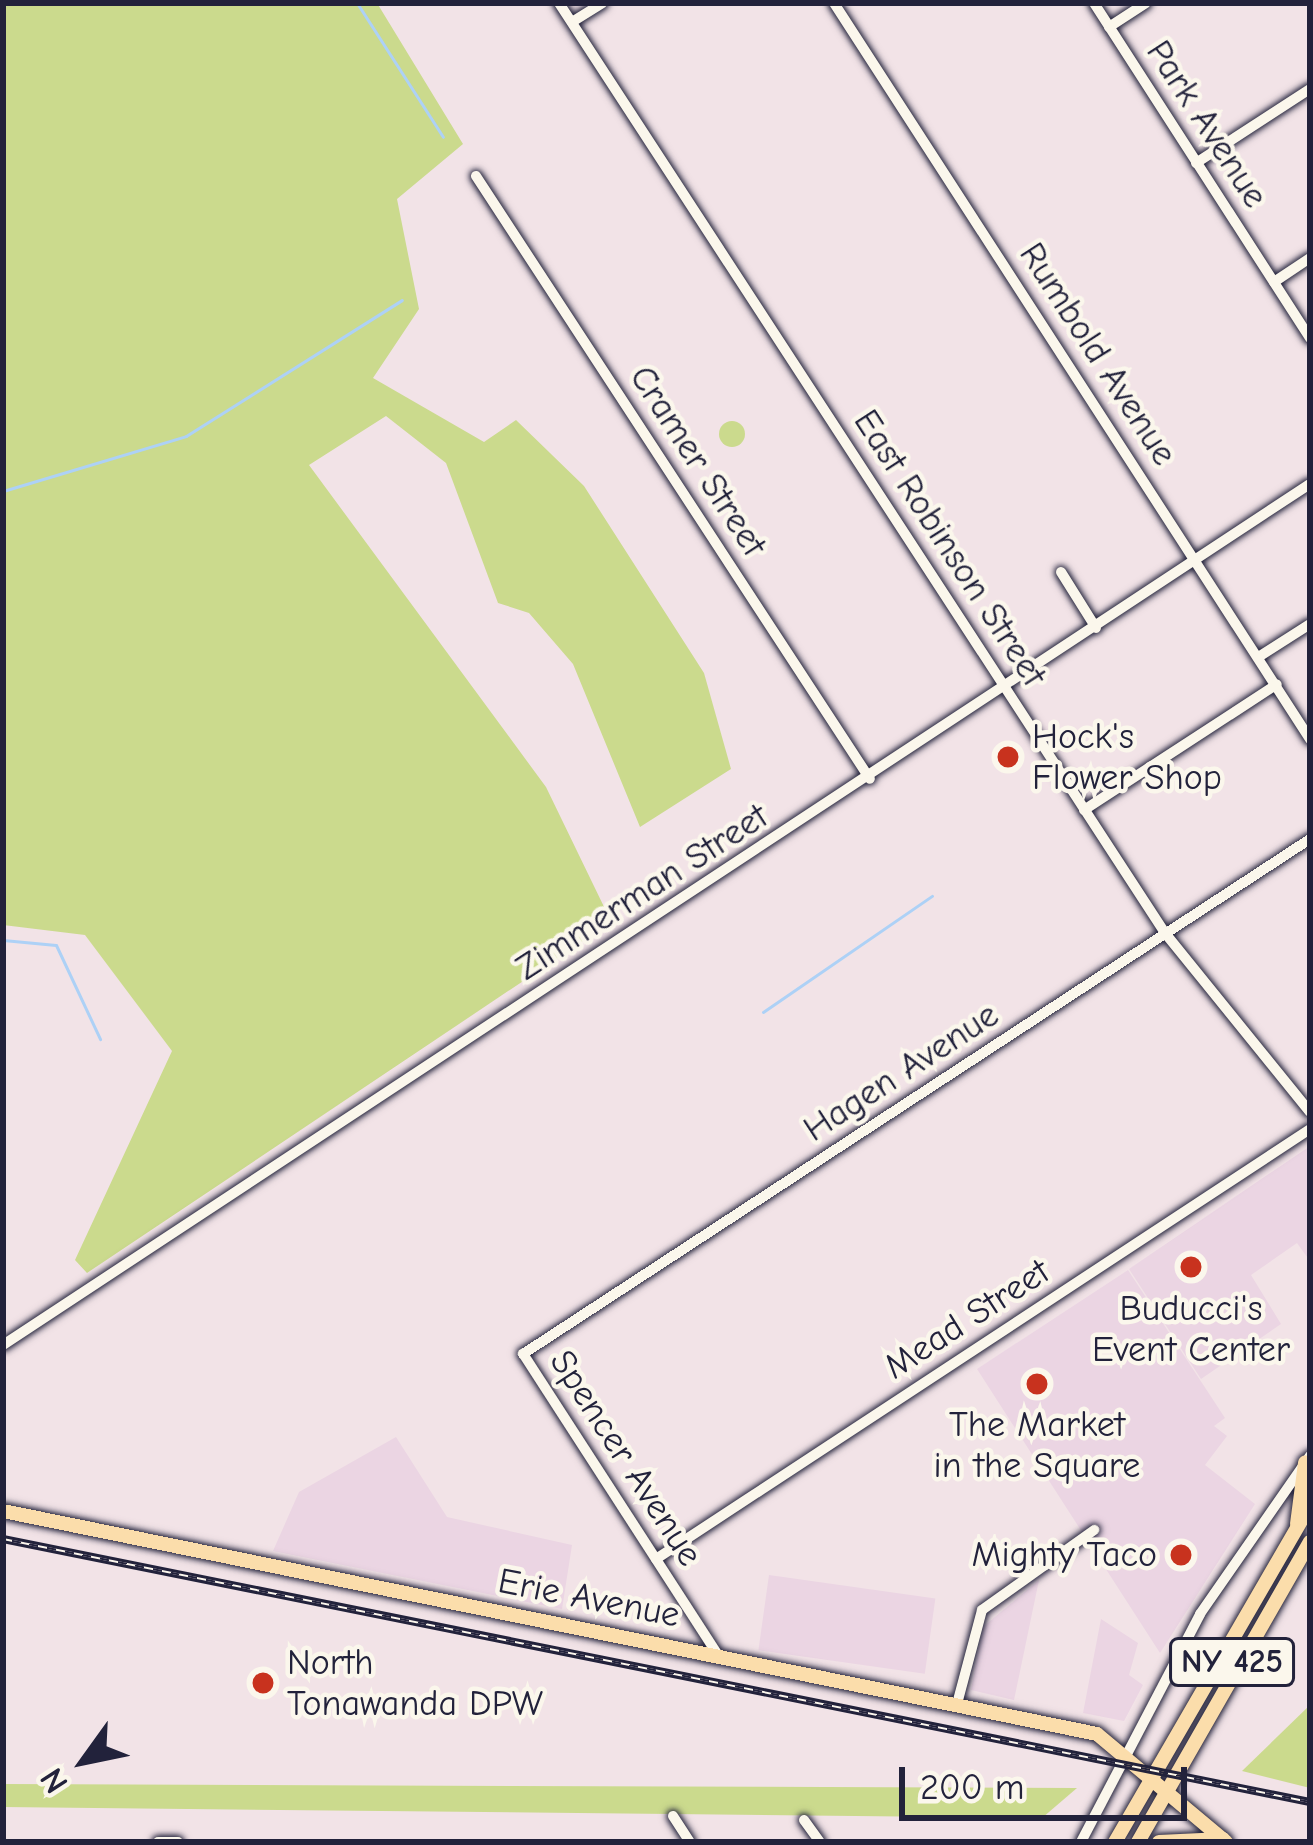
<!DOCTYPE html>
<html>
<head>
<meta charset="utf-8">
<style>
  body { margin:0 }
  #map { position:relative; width:1313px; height:1845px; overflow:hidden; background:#f2e3e7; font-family:"Comic Neue",sans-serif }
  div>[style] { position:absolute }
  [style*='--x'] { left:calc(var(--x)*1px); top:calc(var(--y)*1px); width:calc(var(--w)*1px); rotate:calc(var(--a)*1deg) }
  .built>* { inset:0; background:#ebd5e3; transform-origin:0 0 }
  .green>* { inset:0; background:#cbda8d }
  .round { border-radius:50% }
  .stream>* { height:3px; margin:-1.5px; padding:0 1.5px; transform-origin:1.5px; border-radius:1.5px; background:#add1f6 }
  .roads { filter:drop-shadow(0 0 3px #22223b) drop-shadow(0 0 3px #22223b) }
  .minor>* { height:10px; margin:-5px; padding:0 5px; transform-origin:5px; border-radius:5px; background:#fbf7ec }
  .major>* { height:14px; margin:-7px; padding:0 7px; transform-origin:7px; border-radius:7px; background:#fbddab }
  .rail>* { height:8px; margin-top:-4px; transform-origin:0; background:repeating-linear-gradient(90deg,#fbf7ec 0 9px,#22223b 0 18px); box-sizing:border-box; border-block:3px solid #22223b }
  .dots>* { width:33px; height:33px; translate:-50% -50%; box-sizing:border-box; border:6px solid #fbf7ec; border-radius:50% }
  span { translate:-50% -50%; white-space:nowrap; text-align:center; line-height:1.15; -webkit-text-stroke:9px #fbf7ec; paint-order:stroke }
  .shield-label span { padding:3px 9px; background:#fbf7ec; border:3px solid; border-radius:9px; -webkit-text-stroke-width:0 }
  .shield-label { font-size:33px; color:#22223b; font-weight:700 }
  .street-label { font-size:36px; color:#22223b }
  .poi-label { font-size:36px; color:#22223b }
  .left { translate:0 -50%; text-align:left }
  .right { translate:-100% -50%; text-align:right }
  .frame { position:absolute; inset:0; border:6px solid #22223b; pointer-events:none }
  .north { position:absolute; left:24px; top:1701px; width:120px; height:120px; -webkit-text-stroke:9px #fbf7ec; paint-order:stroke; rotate:237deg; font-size:33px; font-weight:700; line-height:48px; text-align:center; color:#22223b }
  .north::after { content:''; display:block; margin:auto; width:42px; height:54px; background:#22223b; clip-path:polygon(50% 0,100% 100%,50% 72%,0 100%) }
  .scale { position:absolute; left:899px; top:1767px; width:288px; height:54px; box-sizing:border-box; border:6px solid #22223b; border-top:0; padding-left:15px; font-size:36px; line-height:42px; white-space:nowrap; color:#22223b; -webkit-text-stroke:9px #fbf7ec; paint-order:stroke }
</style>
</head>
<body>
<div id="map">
  <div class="built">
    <div style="clip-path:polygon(1310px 1146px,1310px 1261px,1297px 1243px,1251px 1275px,1281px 1324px,1201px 1379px,1129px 1269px)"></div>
    <div style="clip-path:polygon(1128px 1270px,1225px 1418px,1214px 1426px,1227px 1436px,1205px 1465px,1255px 1504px,1160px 1653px,977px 1369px)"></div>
    <div style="clip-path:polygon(396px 1437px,447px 1517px,572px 1545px,562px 1609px,273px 1551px,299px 1492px)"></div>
    <div style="left:769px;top:1575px;width:168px;height:76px;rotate:8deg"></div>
    <div style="clip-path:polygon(1039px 1580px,1014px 1700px,971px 1690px,983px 1627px)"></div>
    <div style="clip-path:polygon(1101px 1619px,1138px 1643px,1129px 1675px,1143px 1685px,1124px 1721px,1083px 1713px)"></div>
  </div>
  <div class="green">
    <div style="clip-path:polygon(3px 3px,377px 3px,463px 144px,397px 199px,419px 309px,373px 378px,484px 442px,516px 420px,584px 486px,704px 673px,731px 769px,640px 827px,573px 664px,529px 613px,498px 603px,446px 463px,386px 416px,309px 465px,546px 787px,607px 913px,583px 941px,87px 1273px,75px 1260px,172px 1051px,85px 935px,3px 925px)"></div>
    <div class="round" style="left:719px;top:421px;width:26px;height:26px"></div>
    <div style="clip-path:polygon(1310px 1705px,1310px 1788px,1242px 1771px)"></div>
    <div style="clip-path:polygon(3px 1784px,1077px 1788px,1042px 1818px,3px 1807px)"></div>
  </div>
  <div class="stream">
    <div style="--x:357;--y:3;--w:159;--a:57.3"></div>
    <div style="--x:3;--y:491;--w:191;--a:-16.7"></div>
    <div style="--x:186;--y:436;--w:255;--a:-32.2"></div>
    <div style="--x:3;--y:940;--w:53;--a:5.4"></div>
    <div style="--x:56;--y:945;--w:104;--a:64.9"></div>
    <div style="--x:763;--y:1012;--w:205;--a:-34.5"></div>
  </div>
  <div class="roads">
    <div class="minor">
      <div style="--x:559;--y:3;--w:1110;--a:56.91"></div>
      <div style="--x:1165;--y:933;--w:230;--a:51"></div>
      <div style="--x:834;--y:3;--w:877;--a:57.11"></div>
      <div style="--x:1094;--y:3;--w:399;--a:57.2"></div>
      <div style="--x:572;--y:22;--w:36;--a:-32"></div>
      <div style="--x:1109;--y:27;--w:44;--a:-33"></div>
      <div style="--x:1196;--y:163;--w:136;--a:-33"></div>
      <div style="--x:476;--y:176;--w:720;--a:56.84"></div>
      <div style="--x:1274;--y:282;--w:43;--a:-33.7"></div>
      <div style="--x:1061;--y:572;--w:66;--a:58"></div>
      <div style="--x:1260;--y:656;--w:59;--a:-32.6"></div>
      <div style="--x:1084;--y:810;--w:230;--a:-33.1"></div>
      <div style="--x:3;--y:1345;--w:1565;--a:-33.38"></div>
      <div style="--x:656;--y:1559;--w:783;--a:-33.32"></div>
      <div style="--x:718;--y:1655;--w:359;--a:-122.9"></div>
      <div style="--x:523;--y:1354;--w:941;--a:-33.2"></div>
      <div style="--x:957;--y:1704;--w:97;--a:-75.1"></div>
      <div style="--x:982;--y:1610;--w:138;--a:-35.5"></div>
      <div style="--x:673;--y:1816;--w:31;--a:57"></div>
      <div style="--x:804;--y:1820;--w:27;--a:54"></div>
      <div style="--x:158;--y:1842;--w:20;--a:0"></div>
      <div style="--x:1081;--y:1842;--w:257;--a:-62.4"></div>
      <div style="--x:1200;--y:1614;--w:193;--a:-55.2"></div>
    </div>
    <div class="major">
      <div style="--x:3;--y:1511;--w:1116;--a:11.52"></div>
      <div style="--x:1097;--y:1734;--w:168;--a:39.9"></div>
      <div style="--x:1297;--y:1524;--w:62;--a:-82.5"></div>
      <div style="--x:1115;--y:1842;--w:388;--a:-59.9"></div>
      <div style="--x:1138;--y:1842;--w:346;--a:-60.2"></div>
      <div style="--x:1159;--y:1842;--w:64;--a:-2.7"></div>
    </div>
  </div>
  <div class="rail">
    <div style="--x:3;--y:1539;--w:1333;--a:11.38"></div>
  </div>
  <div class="dots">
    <div style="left:1008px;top:757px;background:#c8321e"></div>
    <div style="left:1191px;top:1267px;background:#c8321e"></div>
    <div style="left:1037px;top:1384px;background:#c8321e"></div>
    <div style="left:1181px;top:1555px;background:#c8321e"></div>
    <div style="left:263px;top:1683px;background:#c8321e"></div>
  </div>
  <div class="shield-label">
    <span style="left:1232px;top:1662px">NY 425</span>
  </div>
  <div class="street-label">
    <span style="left:1207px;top:124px;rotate:57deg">Park Avenue</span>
    <span style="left:1098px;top:354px;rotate:57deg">Rumbold Avenue</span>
    <span style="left:698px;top:461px;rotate:57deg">Cramer Street</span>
    <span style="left:950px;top:548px;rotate:57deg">East Robinson Street</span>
    <span style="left:642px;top:892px;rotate:-33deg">Zimmerman Street</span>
    <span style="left:901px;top:1072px;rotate:-33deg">Hagen Avenue</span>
    <span style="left:967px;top:1319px;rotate:-33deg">Mead Street</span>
    <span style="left:626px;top:1458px;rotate:57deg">Spencer Avenue</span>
    <span style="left:589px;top:1598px;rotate:11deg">Erie Avenue</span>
  </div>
  <div class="poi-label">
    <span class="left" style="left:1032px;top:757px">Hock's<br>Flower Shop</span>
    <span style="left:1191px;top:1329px">Buducci's<br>Event Center</span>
    <span style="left:1037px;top:1445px">The Market<br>in the Square</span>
    <span class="right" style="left:1157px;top:1555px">Mighty Taco</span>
    <span class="left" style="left:287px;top:1683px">North<br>Tonawanda DPW</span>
  </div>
  <div class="frame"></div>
  <div class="north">N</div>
  <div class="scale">200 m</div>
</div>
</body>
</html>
